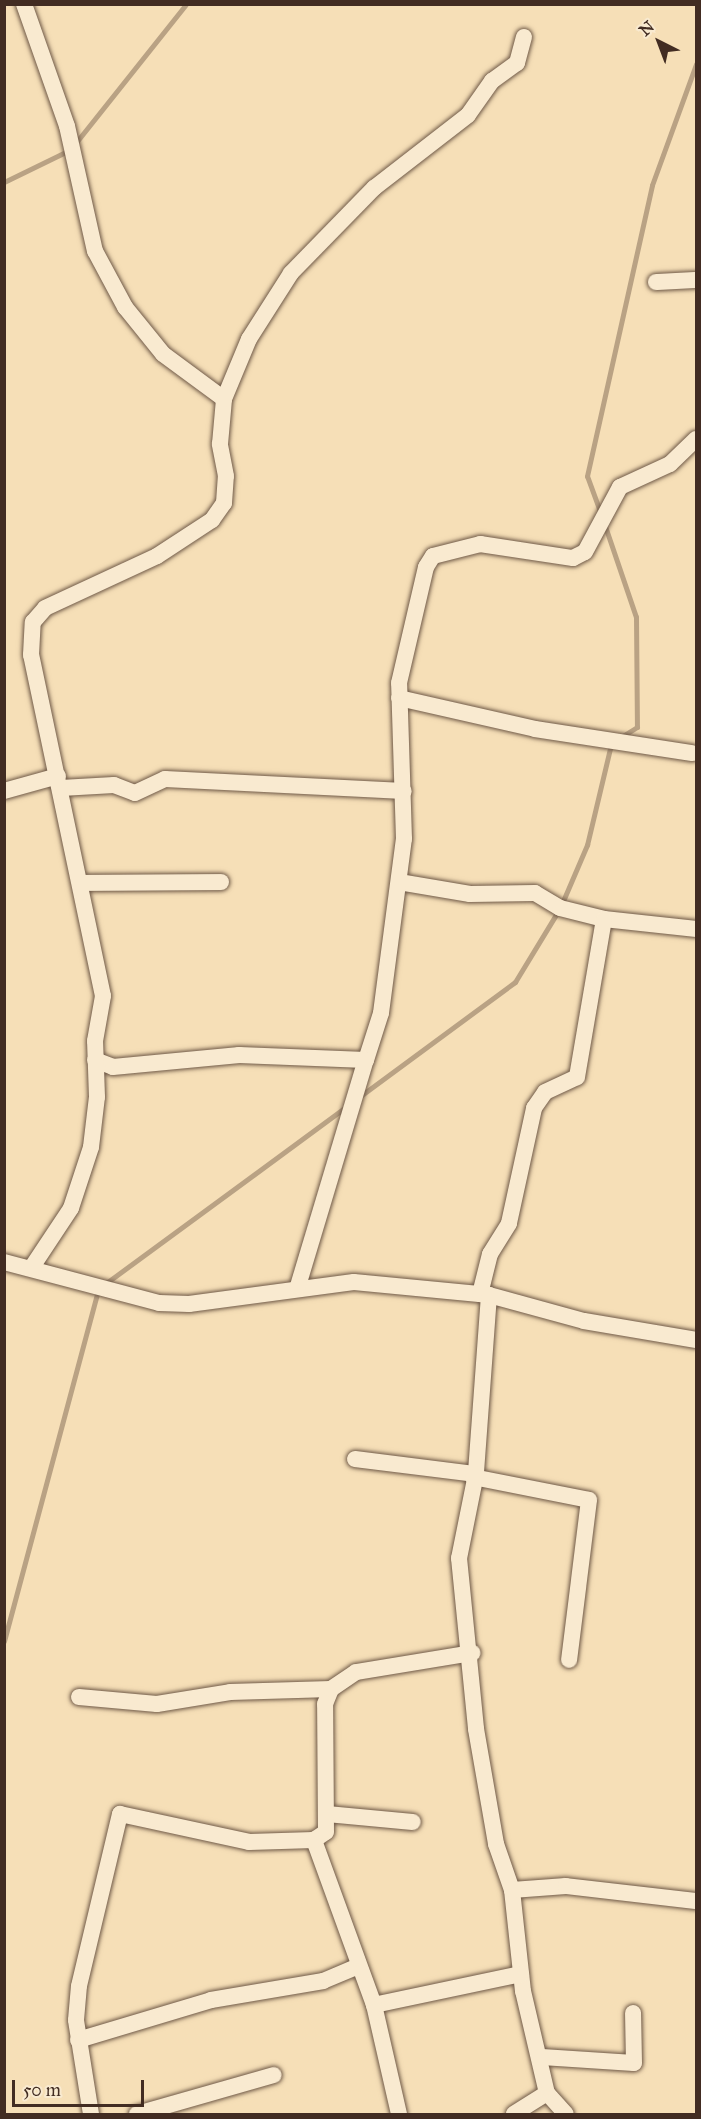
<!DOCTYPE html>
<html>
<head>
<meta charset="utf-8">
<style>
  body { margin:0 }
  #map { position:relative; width:701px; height:2119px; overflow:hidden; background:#f6dfb7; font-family:"IM FELL Great Primer",serif }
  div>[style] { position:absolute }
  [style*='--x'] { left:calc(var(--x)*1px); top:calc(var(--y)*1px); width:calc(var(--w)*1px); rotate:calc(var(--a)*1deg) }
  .stream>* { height:5px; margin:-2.5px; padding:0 2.5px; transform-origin:2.5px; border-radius:2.5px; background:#b9a284 }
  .roads { filter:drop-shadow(0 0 2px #6f5947) drop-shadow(0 0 2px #6f5947) }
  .street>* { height:16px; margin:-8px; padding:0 8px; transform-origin:8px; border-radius:8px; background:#f9ead0 }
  span { translate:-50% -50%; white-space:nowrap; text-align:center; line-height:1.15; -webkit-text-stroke:4.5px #f9ead0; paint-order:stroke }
  .frame { position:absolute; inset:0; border:6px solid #422c22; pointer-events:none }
  .north { position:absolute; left:629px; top:12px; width:60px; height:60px; -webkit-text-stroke:4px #f9ead0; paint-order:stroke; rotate:318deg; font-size:16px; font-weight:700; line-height:24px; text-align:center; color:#422c22 }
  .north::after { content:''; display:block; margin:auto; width:21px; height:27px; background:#422c22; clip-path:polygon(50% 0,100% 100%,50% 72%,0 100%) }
  .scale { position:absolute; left:12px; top:2080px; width:132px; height:27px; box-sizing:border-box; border:3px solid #422c22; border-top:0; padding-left:8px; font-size:18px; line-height:21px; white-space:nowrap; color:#422c22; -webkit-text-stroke:4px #f9ead0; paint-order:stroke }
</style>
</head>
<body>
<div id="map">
  <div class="stream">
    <div style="--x:4;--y:182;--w:73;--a:-25.9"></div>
    <div style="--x:70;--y:150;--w:186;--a:-51.5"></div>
    <div style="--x:601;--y:514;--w:40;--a:-110.2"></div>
    <div style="--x:587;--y:476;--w:298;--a:-77.4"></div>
    <div style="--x:652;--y:185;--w:129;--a:-70"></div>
    <div style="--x:605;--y:526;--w:96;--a:71.2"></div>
    <div style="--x:636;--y:617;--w:110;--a:89.5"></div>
    <div style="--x:637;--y:727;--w:19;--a:148"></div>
    <div style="--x:359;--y:1097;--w:194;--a:-36.4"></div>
    <div style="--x:515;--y:982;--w:87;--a:-58.7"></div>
    <div style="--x:560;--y:908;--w:69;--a:-66.8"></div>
    <div style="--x:587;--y:845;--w:104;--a:-76.6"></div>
    <div style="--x:4;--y:1641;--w:364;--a:-75"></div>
    <div style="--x:98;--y:1289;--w:309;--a:-36.3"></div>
  </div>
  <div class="roads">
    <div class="street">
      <div style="--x:24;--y:4;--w:129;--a:70.6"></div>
      <div style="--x:67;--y:126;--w:128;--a:77.4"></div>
      <div style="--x:95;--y:251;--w:64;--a:61.8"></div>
      <div style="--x:125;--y:307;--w:60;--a:51"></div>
      <div style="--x:163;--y:354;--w:76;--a:36.4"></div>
      <div style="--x:656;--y:282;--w:40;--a:-2.9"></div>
      <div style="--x:399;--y:698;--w:139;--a:12.8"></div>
      <div style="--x:535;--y:729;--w:159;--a:8.7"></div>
      <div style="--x:61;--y:788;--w:53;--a:-3.2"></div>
      <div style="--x:114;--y:785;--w:22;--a:21"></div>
      <div style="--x:135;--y:793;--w:33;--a:-25"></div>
      <div style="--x:165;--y:779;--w:239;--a:2.9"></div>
      <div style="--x:4;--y:791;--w:56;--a:-15.5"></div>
      <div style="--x:399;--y:882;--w:72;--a:9.6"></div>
      <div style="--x:470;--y:894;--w:65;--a:-0.9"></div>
      <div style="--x:535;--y:893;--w:29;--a:31"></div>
      <div style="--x:560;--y:908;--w:45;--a:14"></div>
      <div style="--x:604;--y:919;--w:93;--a:6.2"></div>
      <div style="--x:80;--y:883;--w:141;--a:-0.4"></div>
      <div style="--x:95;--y:1060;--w:19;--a:21"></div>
      <div style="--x:113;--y:1067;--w:127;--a:-5.4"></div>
      <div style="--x:239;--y:1055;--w:127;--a:2.3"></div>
      <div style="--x:366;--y:1060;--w:49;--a:-72.3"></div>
      <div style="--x:381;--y:1013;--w:176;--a:-82.5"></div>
      <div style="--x:404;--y:839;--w:156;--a:-91.8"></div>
      <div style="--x:399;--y:683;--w:119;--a:-76.9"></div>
      <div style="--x:426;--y:567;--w:13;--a:-58"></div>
      <div style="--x:433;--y:556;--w:49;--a:-14.3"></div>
      <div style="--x:480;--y:544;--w:94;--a:8.6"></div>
      <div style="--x:573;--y:558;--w:13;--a:-27"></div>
      <div style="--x:585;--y:552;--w:74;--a:-61.7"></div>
      <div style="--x:620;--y:487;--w:55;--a:-24.7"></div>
      <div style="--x:670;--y:464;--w:36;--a:-44"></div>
      <div style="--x:4;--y:1262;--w:160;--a:14.8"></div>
      <div style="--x:159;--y:1303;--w:30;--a:2"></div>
      <div style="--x:189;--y:1304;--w:166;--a:-7.6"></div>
      <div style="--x:354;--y:1282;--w:136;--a:5.5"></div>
      <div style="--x:489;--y:1295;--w:179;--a:94.2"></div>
      <div style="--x:476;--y:1474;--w:86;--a:101.4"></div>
      <div style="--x:459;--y:1558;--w:172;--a:84.3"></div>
      <div style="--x:476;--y:1729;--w:117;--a:80.1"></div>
      <div style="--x:496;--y:1844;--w:49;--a:70.8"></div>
      <div style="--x:512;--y:1890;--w:102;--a:83.8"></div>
      <div style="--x:523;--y:1991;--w:105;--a:76.8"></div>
      <div style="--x:547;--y:2093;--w:39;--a:148"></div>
      <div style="--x:32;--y:1267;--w:71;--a:-56.5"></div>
      <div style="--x:71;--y:1208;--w:64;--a:-71.8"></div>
      <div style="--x:91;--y:1147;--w:50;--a:-83.2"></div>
      <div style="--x:97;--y:1097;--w:56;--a:-92"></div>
      <div style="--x:95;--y:1041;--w:46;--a:-79.9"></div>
      <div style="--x:103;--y:996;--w:349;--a:-101.9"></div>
      <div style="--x:31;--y:655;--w:33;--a:-87"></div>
      <div style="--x:33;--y:622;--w:18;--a:-49"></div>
      <div style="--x:45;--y:608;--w:123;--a:-24.9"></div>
      <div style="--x:157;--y:556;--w:66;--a:-33.2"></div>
      <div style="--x:212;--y:520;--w:21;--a:-55"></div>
      <div style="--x:224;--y:503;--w:27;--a:-86"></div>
      <div style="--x:226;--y:476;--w:33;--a:-101"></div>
      <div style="--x:220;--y:444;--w:45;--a:-84.9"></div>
      <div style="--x:224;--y:399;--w:65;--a:-67.4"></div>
      <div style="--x:249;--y:339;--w:78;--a:-57.5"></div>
      <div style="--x:291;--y:273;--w:119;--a:-45.7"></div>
      <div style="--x:374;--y:188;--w:119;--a:-37.8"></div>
      <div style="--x:468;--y:115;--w:42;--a:-54.8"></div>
      <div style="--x:492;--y:81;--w:31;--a:-36"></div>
      <div style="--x:517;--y:63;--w:27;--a:-75"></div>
      <div style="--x:298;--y:1286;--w:236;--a:-73.3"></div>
      <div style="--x:480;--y:1294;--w:41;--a:-76"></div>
      <div style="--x:490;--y:1254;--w:36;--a:-58"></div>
      <div style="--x:509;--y:1223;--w:118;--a:-77.7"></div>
      <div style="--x:534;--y:1108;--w:19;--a:-55"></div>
      <div style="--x:545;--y:1092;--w:35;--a:-25"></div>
      <div style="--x:577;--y:1077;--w:160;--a:-80.3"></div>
      <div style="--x:489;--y:1295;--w:98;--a:15.3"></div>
      <div style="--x:584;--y:1321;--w:114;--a:9.6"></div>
      <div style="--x:355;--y:1459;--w:122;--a:7.1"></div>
      <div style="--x:473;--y:1477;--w:118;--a:11.2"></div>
      <div style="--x:589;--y:1500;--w:161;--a:97.1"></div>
      <div style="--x:79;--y:1697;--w:78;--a:5.1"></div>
      <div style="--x:157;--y:1704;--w:74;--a:-9.3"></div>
      <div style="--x:230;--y:1692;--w:101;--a:-1.7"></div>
      <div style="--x:327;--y:1814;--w:86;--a:5.3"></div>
      <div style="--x:512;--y:1890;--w:54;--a:-4.2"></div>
      <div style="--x:566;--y:1886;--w:131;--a:6.6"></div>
      <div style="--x:374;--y:2005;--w:150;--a:-11.9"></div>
      <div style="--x:78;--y:2040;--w:139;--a:-16.7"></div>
      <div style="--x:211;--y:2000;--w:114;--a:-9.6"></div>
      <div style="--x:323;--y:1981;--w:39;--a:-23"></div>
      <div style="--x:542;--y:2057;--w:92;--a:3.7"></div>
      <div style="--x:634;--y:2063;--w:50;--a:-91.1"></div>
      <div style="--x:547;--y:2093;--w:28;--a:48"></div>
      <div style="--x:91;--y:2114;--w:95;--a:-99.1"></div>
      <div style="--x:76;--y:2020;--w:34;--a:-85"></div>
      <div style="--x:79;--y:1986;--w:177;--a:-76.6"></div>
      <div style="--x:120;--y:1814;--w:132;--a:12.2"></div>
      <div style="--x:249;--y:1842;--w:65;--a:-1.8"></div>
      <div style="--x:137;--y:2114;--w:142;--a:-15.9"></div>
      <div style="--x:399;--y:2114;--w:112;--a:-102.9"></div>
      <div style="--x:374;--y:2005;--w:176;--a:-110"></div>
      <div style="--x:314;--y:1840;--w:14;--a:-34"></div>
      <div style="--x:326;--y:1832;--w:128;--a:-90.4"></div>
      <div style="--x:325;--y:1704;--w:16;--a:-68"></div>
      <div style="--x:331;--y:1689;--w:30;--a:-34"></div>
      <div style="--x:356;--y:1672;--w:118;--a:-9.3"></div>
    </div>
  </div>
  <div class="frame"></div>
  <div class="north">N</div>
  <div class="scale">50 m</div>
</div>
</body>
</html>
